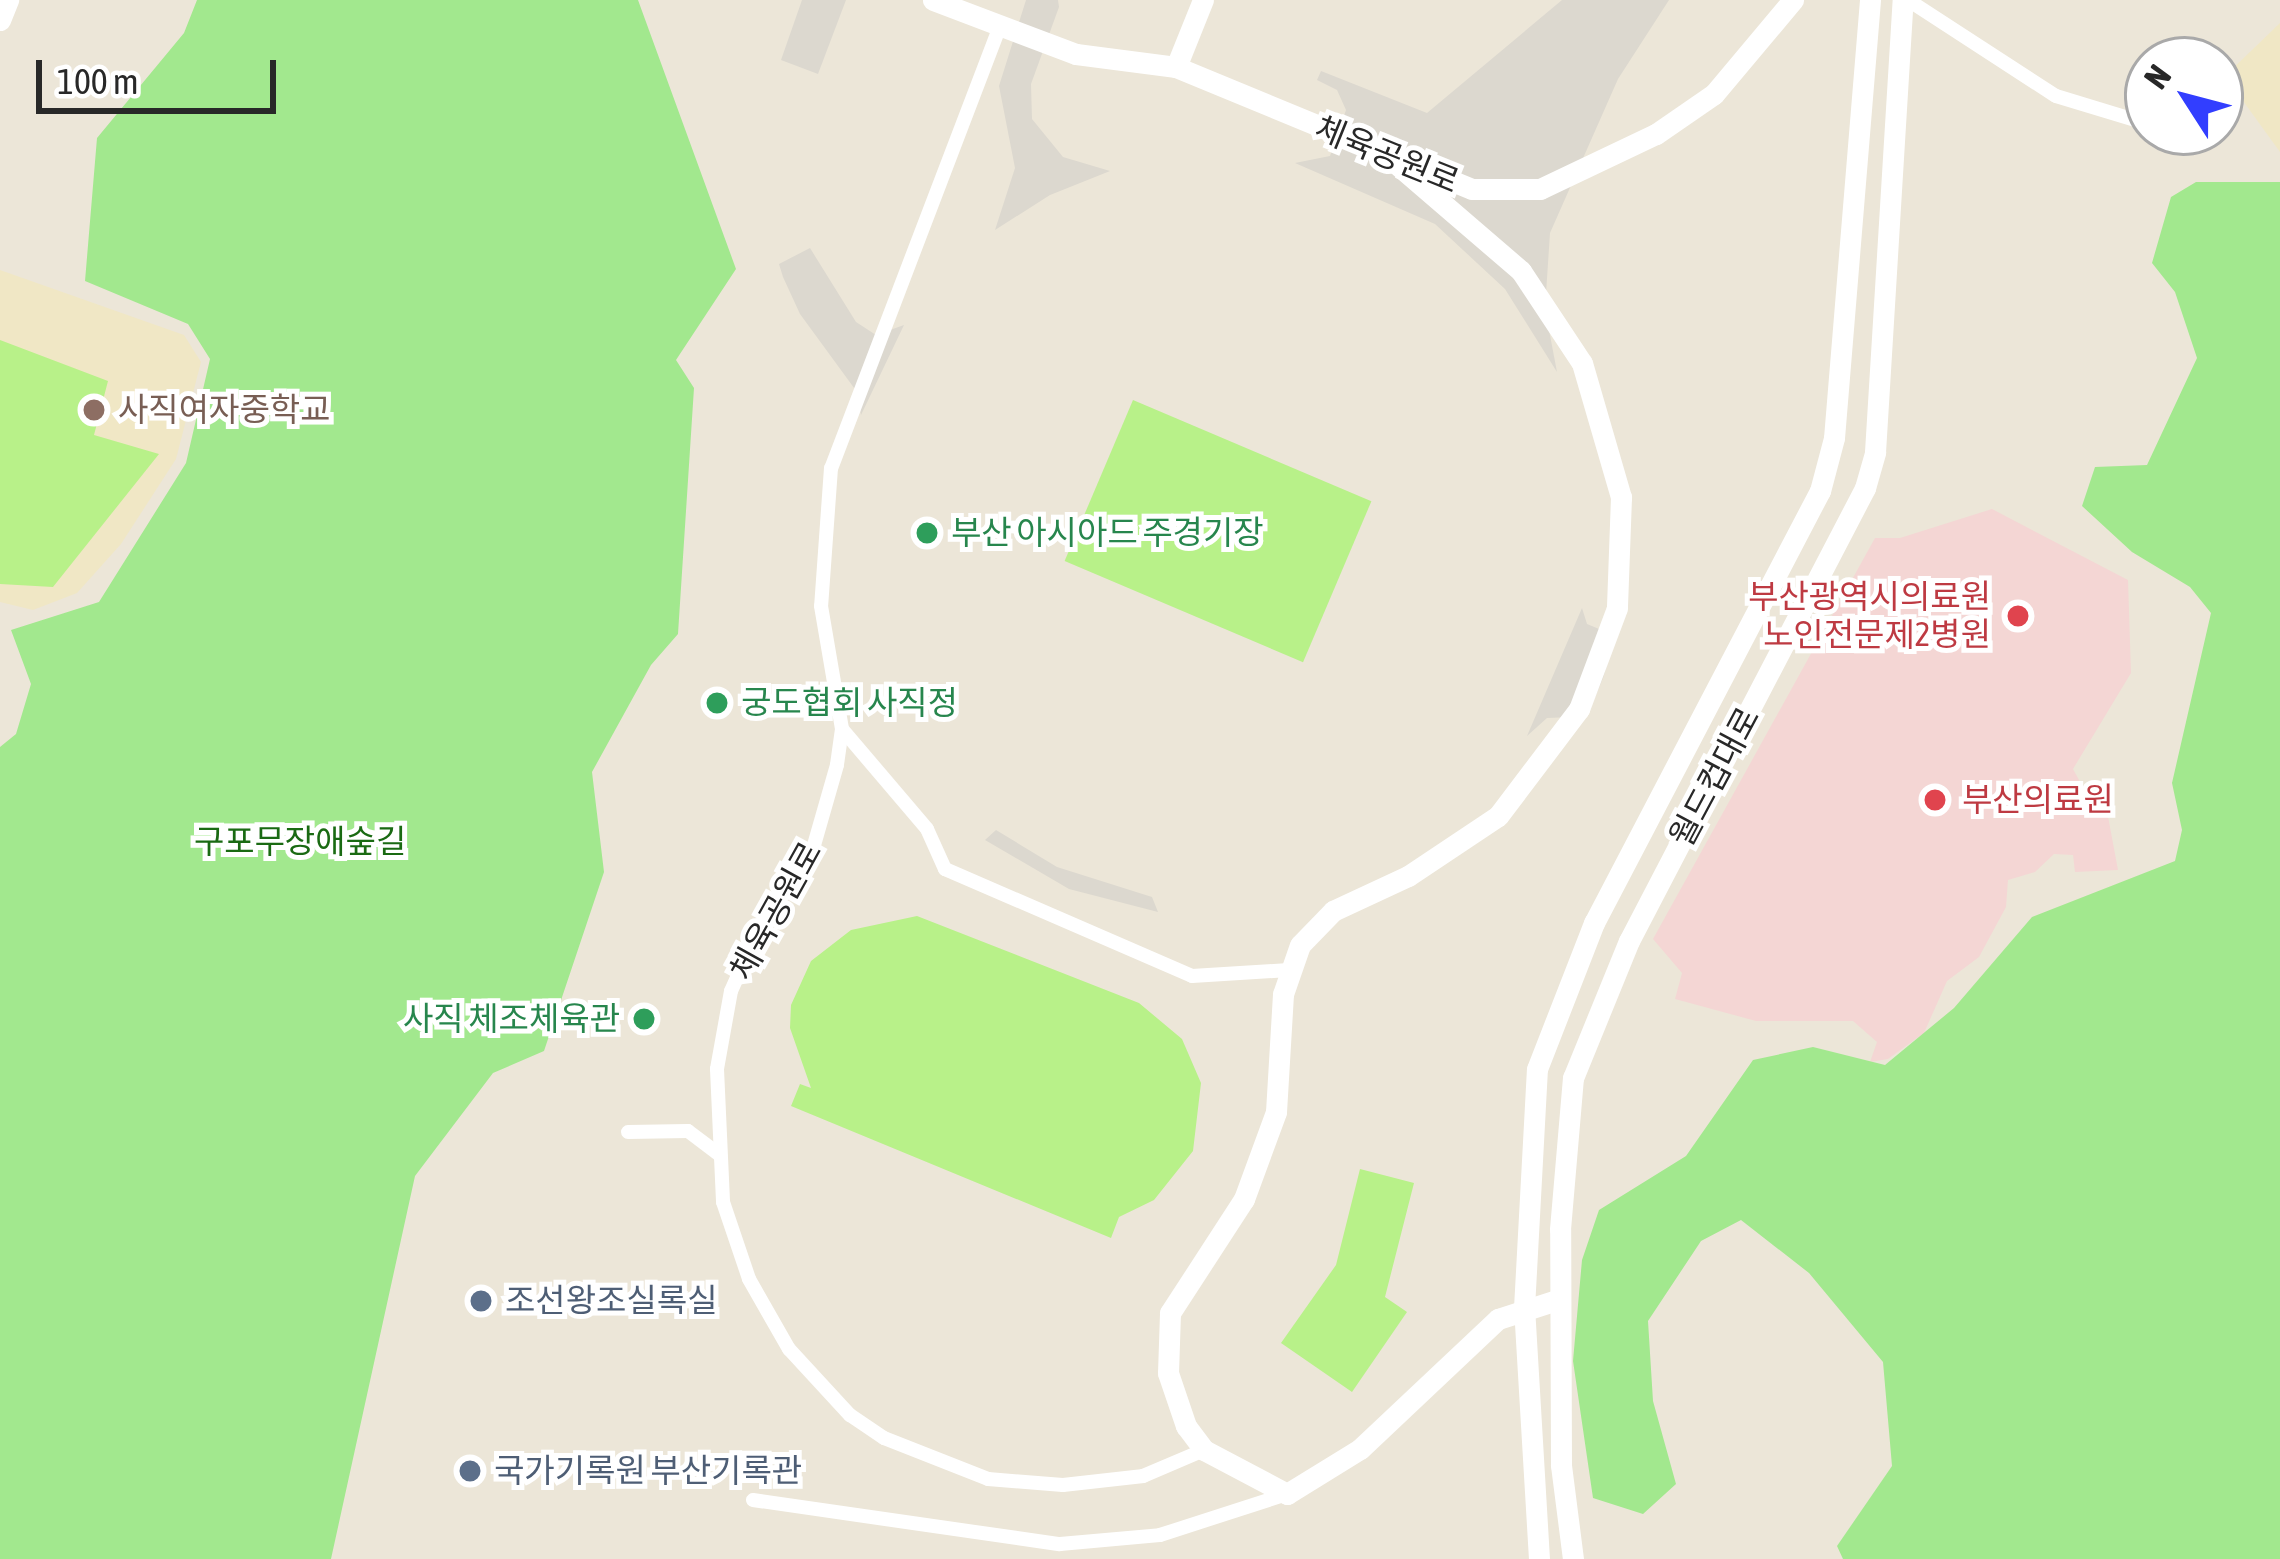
<!DOCTYPE html>
<html>
<head>
<meta charset="utf-8">
<style>
  body { margin:0 }
  #map { position:relative; width:2280px; height:1559px; overflow:hidden; background:#ece6d8; font-family:"Asap Condensed","Noto Sans KR",sans-serif }
  div>[style] { position:absolute }
  [style*='--x'] { left:calc(var(--x)*1px); top:calc(var(--y)*1px); width:calc(var(--w)*1px); rotate:calc(var(--a)*1deg) }
  .education>* { inset:0; background:#f0e7c5 }
  .medical>* { inset:0; background:#f4d6d4 }
  .green>* { inset:0; background:#a2e88e }
  .pitch>* { inset:0; background:#b8f189; transform-origin:0 0 }
  .plaza>* { inset:0; background:#dcd8cf }
  .street>* { height:14px; margin:-7px; padding:0 7px; transform-origin:7px; border-radius:7px; background:#fff }
  .secondary>* { height:21px; margin:-10.5px; padding:0 10.5px; transform-origin:10.5px; border-radius:10.5px; background:#fff }
  .dots>* { width:33px; height:33px; translate:-50% -50%; box-sizing:border-box; border:6px solid #fff; border-radius:50% }
  span { translate:-50% -50%; white-space:nowrap; text-align:center; line-height:1.15; -webkit-text-stroke:10px #fff; paint-order:stroke }
  .street-label { font-size:33px; color:#282828 }
  .education-label { font-size:33px; color:#785e54 }
  .left { translate:0 -50%; text-align:left }
  .leisure-label { font-size:33px; color:#27864d }
  .right { translate:-100% -50%; text-align:right }
  .health-label { font-size:33px; color:#be3a42 }
  .park-label { font-size:33px; color:#1a6a13 }
  .service-label { font-size:33px; color:#4e5e75 }
  .north { position:absolute; left:2124px; top:36px; width:120px; height:120px; box-sizing:border-box; background:#fff; border:3px solid #a9a9a9; border-radius:50%; rotate:306deg; font-size:33px; font-weight:700; line-height:48px; text-align:center; color:#282828 }
  .north::after { content:''; display:block; margin:auto; width:42px; height:54px; background:#323eff; clip-path:polygon(50% 0,100% 100%,50% 72%,0 100%) }
  .scale { position:absolute; left:36px; top:60px; width:240px; height:54px; box-sizing:border-box; border:6px solid #282828; border-top:0; padding-left:15px; font-size:36px; line-height:42px; white-space:nowrap; color:#282828; -webkit-text-stroke:9px #fff; paint-order:stroke }
</style>
</head>
<body>
<div id="map">
  <div class="education">
    <div style="clip-path:polygon(2280px 23px,2280px 152px,2225px 76px)"></div>
    <div style="clip-path:polygon(0 270px,184px 335px,201px 362px,176px 459px,121px 544px,77px 593px,33px 610px,0 602px)"></div>
  </div>
  <div class="medical">
    <div style="clip-path:polygon(1992px 509px,2128px 580px,2131px 673px,2073px 769px,2095px 809px,2107px 811px,2118px 870px,2075px 872px,2073px 855px,2054px 854px,2035px 872px,2008px 880px,2006px 907px,1979px 957px,1947px 981px,1924px 1033px,1888px 1059px,1870px 1062px,1877px 1042px,1853px 1021px,1756px 1021px,1675px 999px,1682px 973px,1653px 939px,1875px 538px,1900px 538px)"></div>
  </div>
  <div class="green">
    <div style="clip-path:polygon(197px 0,638px 0,736px 269px,676px 360px,694px 388px,678px 634px,651px 665px,592px 772px,604px 872px,544px 1051px,493px 1073px,415px 1176px,331px 1559px,0 1559px,0 747px,16px 734px,31px 684px,11px 630px,99px 602px,186px 463px,210px 359px,188px 324px,85px 281px,97px 138px,184px 33px)"></div>
    <div style="clip-path:polygon(2196px 182px,2280px 182px,2280px 1559px,1843px 1559px,1837px 1546px,1892px 1466px,1883px 1362px,1809px 1273px,1741px 1220px,1701px 1241px,1648px 1321px,1653px 1401px,1676px 1484px,1643px 1514px,1593px 1498px,1573px 1361px,1582px 1260px,1599px 1210px,1686px 1156px,1753px 1060px,1813px 1047px,1885px 1065px,1954px 1008px,2032px 917px,2175px 861px,2182px 830px,2172px 783px,2211px 613px,2190px 587px,2132px 552px,2082px 506px,2095px 467px,2147px 465px,2197px 358px,2175px 292px,2152px 263px,2171px 197px)"></div>
  </div>
  <div class="pitch">
    <div style="clip-path:polygon(0 340px,108px 381px,94px 435px,159px 454px,53px 587px,0 584px)"></div>
    <div style="left:1133px;top:400px;width:259px;height:175px;rotate:23deg"></div>
    <div style="clip-path:polygon(917px 916px,1139px 1003px,1182px 1039px,1201px 1083px,1193px 1151px,1154px 1200px,1119px 1217px,1111px 1238px,791px 1106px,800px 1084px,811px 1088px,790px 1028px,791px 1005px,811px 961px,851px 930px)"></div>
    <div style="clip-path:polygon(1360px 1169px,1414px 1183px,1385px 1297px,1407px 1312px,1352px 1392px,1281px 1343px,1336px 1265px)"></div>
  </div>
  <div class="plaza">
    <div style="clip-path:polygon(802px 0,846px 0,818px 74px,781px 60px)"></div>
    <div style="clip-path:polygon(1026px 0,1058px 0,1059px 7px,1031px 84px,1032px 119px,1063px 157px,1110px 171px,1050px 195px,995px 230px,1015px 168px,999px 86px)"></div>
    <div style="clip-path:polygon(1562px 0,1669px 0,1618px 79px,1550px 233px,1545px 309px,1557px 372px,1505px 289px,1435px 224px,1295px 163px,1330px 156px,1346px 110px,1337px 90px,1317px 80px,1321px 71px,1427px 113px)"></div>
    <div style="clip-path:polygon(810px 248px,856px 322px,876px 335px,904px 325px,861px 415px,857px 392px,800px 314px,783px 277px,779px 264px)"></div>
    <div style="clip-path:polygon(1582px 608px,1587px 624px,1616px 636px,1603px 678px,1593px 702px,1572px 717px,1547px 718px,1527px 736px)"></div>
    <div style="clip-path:polygon(996px 830px,1057px 867px,1152px 897px,1158px 912px,1069px 889px,985px 840px)"></div>
  </div>
  <div class="street">
    <div style="--x:1908;--y:0;--w:176;--a:33"></div>
    <div style="--x:2056;--y:96;--w:96;--a:16.9"></div>
    <div style="--x:1000;--y:26;--w:473;--a:110.9"></div>
    <div style="--x:831;--y:468;--w:138;--a:94.1"></div>
    <div style="--x:821;--y:606;--w:125;--a:80.3"></div>
    <div style="--x:842;--y:729;--w:36;--a:98"></div>
    <div style="--x:837;--y:765;--w:91;--a:106"></div>
    <div style="--x:812;--y:852;--w:88;--a:125.3"></div>
    <div style="--x:761;--y:924;--w:73;--a:114.1"></div>
    <div style="--x:731;--y:991;--w:79;--a:100.2"></div>
    <div style="--x:717;--y:1069;--w:133;--a:87.4"></div>
    <div style="--x:723;--y:1202;--w:81;--a:71.3"></div>
    <div style="--x:749;--y:1279;--w:81;--a:60.3"></div>
    <div style="--x:789;--y:1349;--w:90;--a:47.3"></div>
    <div style="--x:850;--y:1415;--w:41;--a:34.1"></div>
    <div style="--x:884;--y:1438;--w:112;--a:21.5"></div>
    <div style="--x:988;--y:1479;--w:75;--a:4.6"></div>
    <div style="--x:1063;--y:1485;--w:81;--a:-6.4"></div>
    <div style="--x:1143;--y:1476;--w:66;--a:-23.1"></div>
    <div style="--x:2192;--y:132;--w:23;--a:10"></div>
    <div style="--x:842;--y:729;--w:131;--a:49.6"></div>
    <div style="--x:927;--y:829;--w:44;--a:65.8"></div>
    <div style="--x:945;--y:869;--w:269;--a:23.4"></div>
    <div style="--x:1192;--y:976;--w:97;--a:-3.5"></div>
    <div style="--x:628;--y:1132;--w:60;--a:-1"></div>
    <div style="--x:688;--y:1131;--w:38;--a:37"></div>
    <div style="--x:753;--y:1500;--w:310;--a:8.2"></div>
    <div style="--x:1060;--y:1544;--w:100;--a:-5.1"></div>
    <div style="--x:1160;--y:1535;--w:133;--a:-17.9"></div>
  </div>
  <div class="secondary">
    <div style="--x:933;--y:0;--w:153;--a:20.7"></div>
    <div style="--x:1076;--y:54;--w:101;--a:7.4"></div>
    <div style="--x:1176;--y:67;--w:320;--a:22.4"></div>
    <div style="--x:1472;--y:189;--w:68;--a:0"></div>
    <div style="--x:1540;--y:189;--w:128;--a:-25.4"></div>
    <div style="--x:1656;--y:134;--w:70;--a:-34.6"></div>
    <div style="--x:1714;--y:94;--w:123;--a:-50"></div>
    <div style="--x:0;--y:20;--w:22;--a:-68"></div>
    <div style="--x:1176;--y:67;--w:72;--a:-68.1"></div>
    <div style="--x:1392;--y:160;--w:170;--a:40.7"></div>
    <div style="--x:1521;--y:271;--w:110;--a:56.5"></div>
    <div style="--x:1582;--y:363;--w:140;--a:73.8"></div>
    <div style="--x:1621;--y:497;--w:111;--a:92.1"></div>
    <div style="--x:1617;--y:608;--w:108;--a:110.6"></div>
    <div style="--x:1579;--y:709;--w:134;--a:127.1"></div>
    <div style="--x:1498;--y:816;--w:108;--a:146.3"></div>
    <div style="--x:1408;--y:876;--w:83;--a:155"></div>
    <div style="--x:1333;--y:911;--w:47;--a:134.1"></div>
    <div style="--x:1300;--y:945;--w:52;--a:109.1"></div>
    <div style="--x:1283;--y:994;--w:118;--a:93.4"></div>
    <div style="--x:1276;--y:1112;--w:93;--a:110.2"></div>
    <div style="--x:1244;--y:1199;--w:136;--a:123"></div>
    <div style="--x:1170;--y:1313;--w:60;--a:91.9"></div>
    <div style="--x:1168;--y:1373;--w:56;--a:71.2"></div>
    <div style="--x:1186;--y:1426;--w:30;--a:53"></div>
    <div style="--x:1204;--y:1450;--w:94;--a:27.9"></div>
    <div style="--x:1287;--y:1494;--w:86;--a:-31.7"></div>
    <div style="--x:1360;--y:1449;--w:190;--a:-43.3"></div>
    <div style="--x:1498;--y:1319;--w:65;--a:-17.9"></div>
    <div style="--x:1539;--y:1559;--w:251;--a:-93.4"></div>
    <div style="--x:1524;--y:1308;--w:239;--a:-86.9"></div>
    <div style="--x:1537;--y:1069;--w:157;--a:-68.7"></div>
    <div style="--x:1594;--y:923;--w:488;--a:-62.4"></div>
    <div style="--x:1820;--y:491;--w:55;--a:-75.2"></div>
    <div style="--x:1834;--y:438;--w:439;--a:-85.3"></div>
    <div style="--x:1573;--y:1559;--w:95;--a:-97.3"></div>
    <div style="--x:1561;--y:1465;--w:236;--a:-90.2"></div>
    <div style="--x:1560;--y:1229;--w:152;--a:-85.1"></div>
    <div style="--x:1573;--y:1078;--w:148;--a:-67.8"></div>
    <div style="--x:1629;--y:941;--w:511;--a:-62.48"></div>
    <div style="--x:1865;--y:488;--w:37;--a:-74"></div>
    <div style="--x:1875;--y:452;--w:453;--a:-86.5"></div>
  </div>
  <div class="dots">
    <div style="left:94px;top:410px;background:#8d6e63"></div>
    <div style="left:927px;top:533px;background:#2e9e5b"></div>
    <div style="left:2018px;top:616px;background:#e0444e"></div>
    <div style="left:717px;top:703px;background:#2e9e5b"></div>
    <div style="left:1935px;top:800px;background:#e0444e"></div>
    <div style="left:644px;top:1019px;background:#2e9e5b"></div>
    <div style="left:481px;top:1301px;background:#5c6f8a"></div>
    <div style="left:470px;top:1471px;background:#5c6f8a"></div>
  </div>
  <div class="street-label">
    <span style="left:1387px;top:155px;rotate:22deg">체육공원로</span>
    <span style="left:1715px;top:777px;rotate:-62deg">월드컵대로</span>
    <span style="left:776px;top:911px;rotate:-61deg">체육공원로</span>
  </div>
  <div class="education-label">
    <span class="left" style="left:118px;top:410px">사직여자중학교</span>
  </div>
  <div class="leisure-label">
    <span class="left" style="left:951px;top:533px">부산 아시아드 주경기장</span>
    <span class="left" style="left:741px;top:703px">궁도협회 사직정</span>
    <span class="right" style="left:620px;top:1019px">사직 체조체육관</span>
  </div>
  <div class="health-label">
    <span class="right" style="left:1991px;top:616px">부산광역시의료원<br>노인전문제2병원</span>
    <span class="left" style="left:1962px;top:800px">부산의료원</span>
  </div>
  <div class="park-label">
    <span style="left:300px;top:842px">구포무장애숲길</span>
  </div>
  <div class="service-label">
    <span class="left" style="left:505px;top:1301px">조선왕조실록실</span>
    <span class="left" style="left:494px;top:1471px">국가기록원 부산기록관</span>
  </div>
  <div class="north">N</div>
  <div class="scale">100 m</div>
</div>
</body>
</html>
